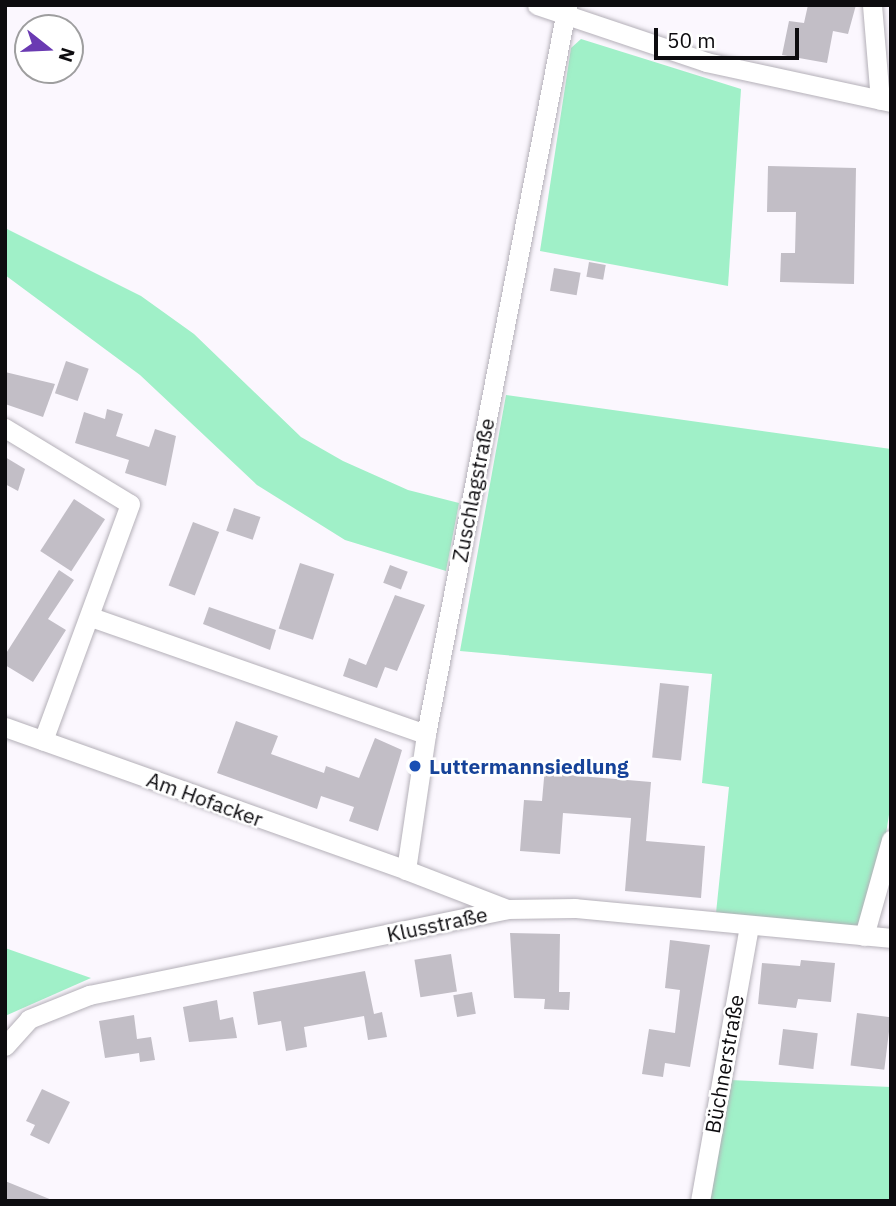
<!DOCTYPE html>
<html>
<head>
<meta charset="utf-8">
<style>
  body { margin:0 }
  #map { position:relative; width:896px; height:1206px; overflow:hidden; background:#fbf7fe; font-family:"IBM Plex Sans",sans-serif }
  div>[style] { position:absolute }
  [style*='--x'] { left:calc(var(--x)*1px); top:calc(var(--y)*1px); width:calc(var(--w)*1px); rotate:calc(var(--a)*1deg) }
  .green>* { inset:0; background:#a0f0c8 }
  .building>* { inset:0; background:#c2bec6; transform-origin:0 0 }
  .roads { filter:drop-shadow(0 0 2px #b4b0b8) drop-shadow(0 0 2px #b4b0b8) }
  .minor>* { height:19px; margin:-9.5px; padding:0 9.5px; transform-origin:9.5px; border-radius:9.5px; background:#fff }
  .dots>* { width:19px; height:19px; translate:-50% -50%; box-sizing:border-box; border:4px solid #fff; border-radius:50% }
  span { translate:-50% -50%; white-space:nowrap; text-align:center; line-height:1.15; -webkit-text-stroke:5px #fff; paint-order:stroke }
  .street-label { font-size:21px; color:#0d0c0f }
  .transit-label { font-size:21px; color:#164399; font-weight:700 }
  .left { translate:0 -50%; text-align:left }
  .frame { position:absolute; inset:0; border:7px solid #0d0c0f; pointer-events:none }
  .north { position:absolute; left:14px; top:14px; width:70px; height:70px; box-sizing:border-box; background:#fff; border:2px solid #9e9e9f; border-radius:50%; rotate:108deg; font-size:19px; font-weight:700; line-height:28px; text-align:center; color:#0d0c0f }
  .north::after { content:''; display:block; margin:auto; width:24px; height:32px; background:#6a3ab2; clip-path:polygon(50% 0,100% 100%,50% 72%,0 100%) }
  .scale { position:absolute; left:654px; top:28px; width:145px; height:32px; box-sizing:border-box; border:4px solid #0d0c0f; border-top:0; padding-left:9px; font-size:21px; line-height:24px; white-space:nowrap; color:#0d0c0f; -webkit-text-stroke:5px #fff; paint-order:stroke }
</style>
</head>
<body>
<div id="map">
  <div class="green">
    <div style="clip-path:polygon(581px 39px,741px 89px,728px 286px,540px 251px,571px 48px)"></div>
    <div style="clip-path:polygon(5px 228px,141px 296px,194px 334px,301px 437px,343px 461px,408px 490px,459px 503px,446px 571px,345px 540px,257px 485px,140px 375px,5px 275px)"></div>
    <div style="clip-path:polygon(506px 395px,891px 449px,891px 802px,882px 859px,859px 929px,716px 913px,729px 787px,702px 783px,712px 674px,460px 651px)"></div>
    <div style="clip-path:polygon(5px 948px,91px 978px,5px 1016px)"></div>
    <div style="clip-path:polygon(730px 1080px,891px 1087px,889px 1201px,710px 1201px)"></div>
  </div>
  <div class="building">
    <div style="clip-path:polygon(808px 5px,856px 5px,848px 34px,833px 31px,827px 63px,782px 55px,789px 21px,804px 23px)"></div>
    <div style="clip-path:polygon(768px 166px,856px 168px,854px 284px,780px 282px,781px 253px,795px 253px,796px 212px,767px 212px)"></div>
    <div style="left:589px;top:262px;width:17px;height:15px;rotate:10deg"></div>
    <div style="left:554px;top:268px;width:27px;height:23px;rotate:10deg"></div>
    <div style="left:66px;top:361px;width:24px;height:34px;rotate:19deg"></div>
    <div style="clip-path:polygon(5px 372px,55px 384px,43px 417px,5px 404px)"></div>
    <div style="clip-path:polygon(107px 409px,123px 414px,116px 436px,149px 447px,155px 429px,176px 436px,166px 486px,125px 473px,129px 460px,75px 443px,84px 412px,105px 419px)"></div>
    <div style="clip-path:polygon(5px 457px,25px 469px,18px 491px,5px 484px)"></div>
    <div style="left:74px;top:499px;width:37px;height:62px;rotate:33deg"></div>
    <div style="left:234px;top:508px;width:28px;height:24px;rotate:19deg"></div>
    <div style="left:193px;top:522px;width:28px;height:68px;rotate:21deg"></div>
    <div style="left:300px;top:563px;width:36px;height:69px;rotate:18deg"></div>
    <div style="left:390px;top:565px;width:19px;height:19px;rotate:21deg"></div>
    <div style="clip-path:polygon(59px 570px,74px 580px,48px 619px,66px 630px,33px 682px,5px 665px,5px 655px)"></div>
    <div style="clip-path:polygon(395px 595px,425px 605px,397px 671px,385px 667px,377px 688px,343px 676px,349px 658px,366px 665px)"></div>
    <div style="clip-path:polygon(209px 607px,276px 630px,270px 650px,203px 624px)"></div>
    <div style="left:660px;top:683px;width:29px;height:75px;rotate:6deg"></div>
    <div style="clip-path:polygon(236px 721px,278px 736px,271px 754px,324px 773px,326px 766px,359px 778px,375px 738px,402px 750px,378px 831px,349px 821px,354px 807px,321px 796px,317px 809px,217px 773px)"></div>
    <div style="clip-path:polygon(545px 767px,569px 769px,568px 775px,651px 782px,646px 841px,705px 846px,701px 898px,625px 891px,631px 818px,563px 813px,560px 854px,520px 851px,524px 800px,542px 801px)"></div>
    <div style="clip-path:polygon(510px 933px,560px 934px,559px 992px,570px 992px,569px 1010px,544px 1009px,545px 999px,514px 998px)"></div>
    <div style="clip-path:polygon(670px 940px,710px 945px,690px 1067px,665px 1063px,663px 1077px,642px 1074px,649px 1029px,675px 1033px,680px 990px,665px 988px)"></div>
    <div style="left:451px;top:954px;width:38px;height:37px;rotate:81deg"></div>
    <div style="clip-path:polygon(801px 960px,835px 963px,831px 1002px,798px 999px,796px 1008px,758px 1004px,762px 963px,800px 966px)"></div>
    <div style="clip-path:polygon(365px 971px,374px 1014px,382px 1012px,387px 1037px,368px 1040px,364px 1016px,304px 1027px,307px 1047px,286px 1051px,281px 1021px,258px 1025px,253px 992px)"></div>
    <div style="left:472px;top:992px;width:22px;height:19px;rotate:80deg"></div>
    <div style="clip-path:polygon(217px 1000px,220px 1020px,233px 1017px,237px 1038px,189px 1042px,183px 1007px)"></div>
    <div style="left:857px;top:1013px;width:34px;height:53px;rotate:7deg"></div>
    <div style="clip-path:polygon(134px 1015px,137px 1039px,151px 1037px,155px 1060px,140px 1062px,139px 1053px,105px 1058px,99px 1021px)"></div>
    <div style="left:783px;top:1029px;width:35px;height:36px;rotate:7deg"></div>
    <div style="clip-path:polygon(42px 1089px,70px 1102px,49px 1144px,30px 1135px,35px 1125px,26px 1121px)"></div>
    <div style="clip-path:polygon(5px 1181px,52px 1200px,51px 1201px,5px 1201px)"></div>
  </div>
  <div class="roads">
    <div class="minor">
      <div style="--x:537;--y:5;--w:178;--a:18.6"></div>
      <div style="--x:706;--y:62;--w:189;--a:12.2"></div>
      <div style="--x:872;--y:5;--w:95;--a:85.2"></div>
      <div style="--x:5;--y:428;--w:146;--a:31.3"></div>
      <div style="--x:130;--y:504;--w:252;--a:110.2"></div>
      <div style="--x:91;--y:617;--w:355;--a:19.3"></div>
      <div style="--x:5;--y:727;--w:426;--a:19.6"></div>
      <div style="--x:507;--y:909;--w:108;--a:-158.9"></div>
      <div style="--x:406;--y:870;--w:137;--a:-81.6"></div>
      <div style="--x:426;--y:734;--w:743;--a:-79.05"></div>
      <div style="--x:864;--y:936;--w:100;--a:-74.3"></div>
      <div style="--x:5;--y:1046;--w:36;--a:-48"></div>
      <div style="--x:29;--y:1019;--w:65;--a:-21.8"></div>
      <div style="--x:89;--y:995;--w:427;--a:-11.6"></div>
      <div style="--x:507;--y:909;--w:68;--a:-0.8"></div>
      <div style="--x:575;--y:908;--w:317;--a:5.4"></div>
      <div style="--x:700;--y:1201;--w:279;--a:-79.9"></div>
    </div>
  </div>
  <div class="dots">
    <div style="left:415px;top:766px;background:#1a4fb4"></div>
  </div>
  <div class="street-label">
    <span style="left:473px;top:490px;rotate:-79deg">Zuschlagstraße</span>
    <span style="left:205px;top:799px;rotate:20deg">Am Hofacker</span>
    <span style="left:437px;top:924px;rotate:-12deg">Klusstraße</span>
    <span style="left:724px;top:1064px;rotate:-80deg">Büchnerstraße</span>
  </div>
  <div class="transit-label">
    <span class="left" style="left:429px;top:766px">Luttermannsiedlung</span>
  </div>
  <div class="frame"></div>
  <div class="north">N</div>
  <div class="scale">50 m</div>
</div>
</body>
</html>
